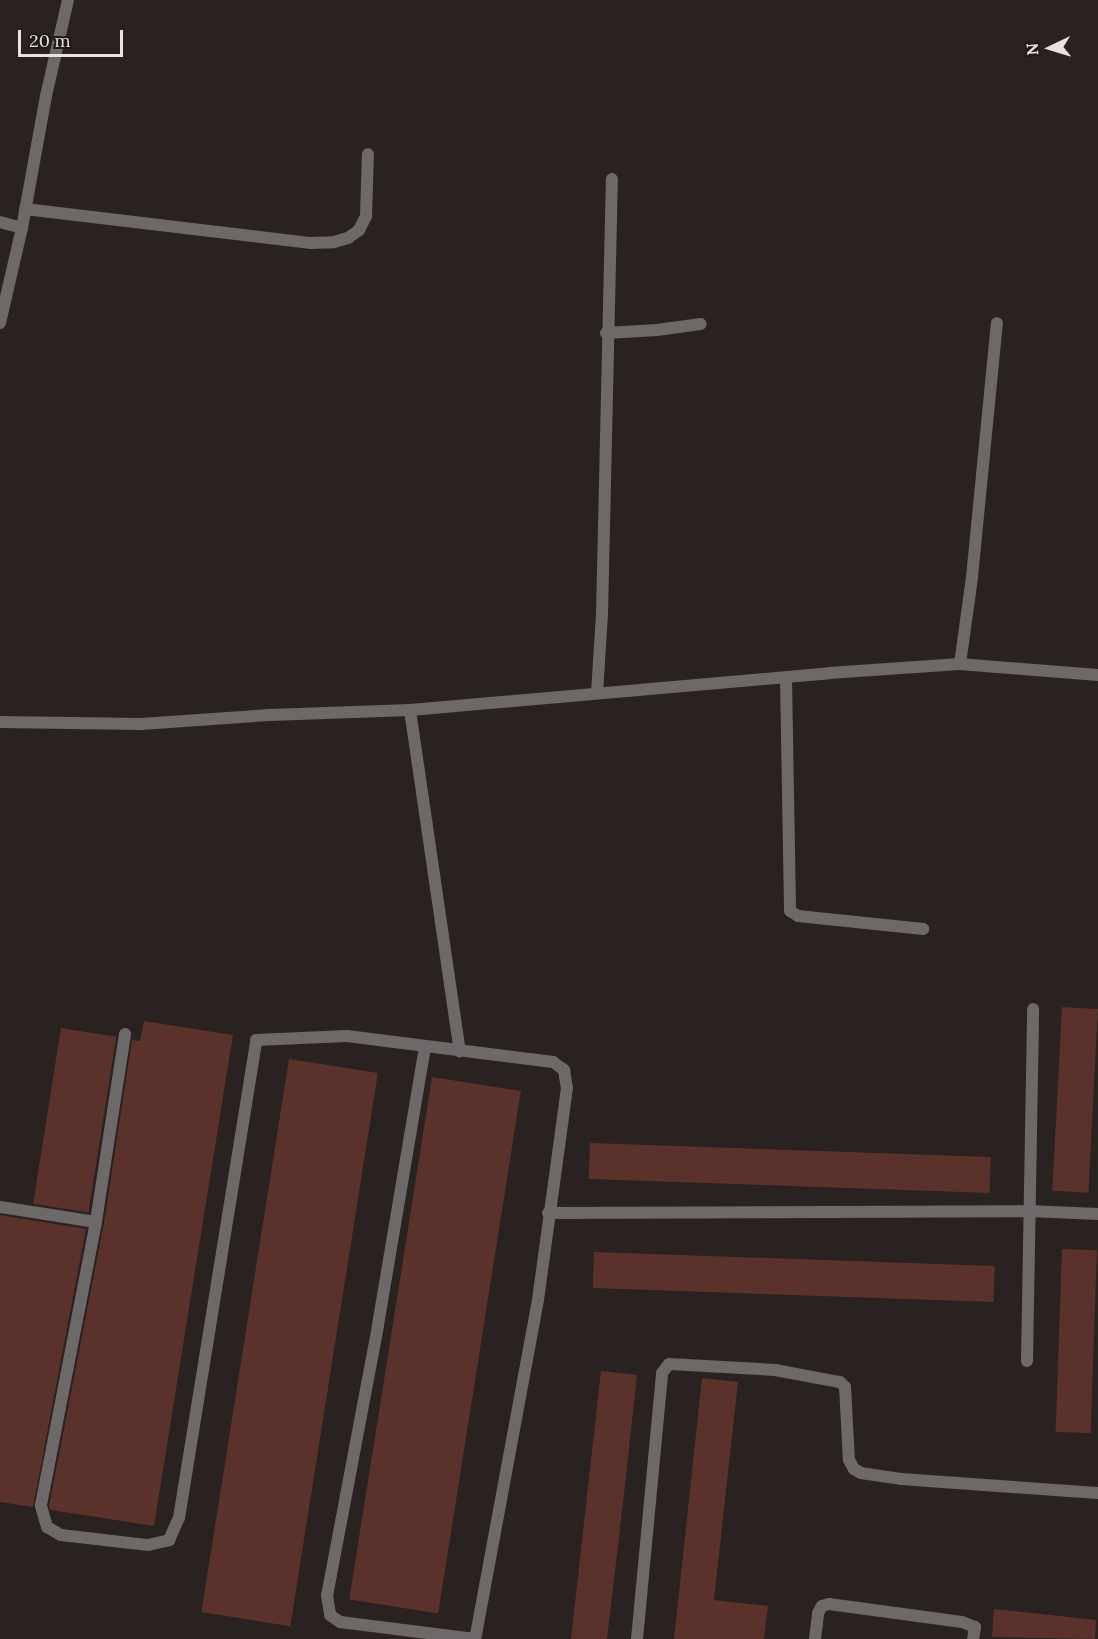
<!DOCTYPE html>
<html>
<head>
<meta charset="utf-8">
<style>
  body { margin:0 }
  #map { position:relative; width:1098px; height:1639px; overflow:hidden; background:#292220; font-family:Lora,serif }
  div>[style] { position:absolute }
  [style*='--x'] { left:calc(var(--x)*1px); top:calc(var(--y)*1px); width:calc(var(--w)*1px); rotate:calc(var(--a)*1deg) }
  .building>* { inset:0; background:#5b312b; transform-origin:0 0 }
  .street>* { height:12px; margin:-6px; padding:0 6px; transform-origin:6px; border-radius:6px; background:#6d6968 }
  span { translate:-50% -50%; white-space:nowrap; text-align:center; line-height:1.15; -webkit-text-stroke:4.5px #1f1916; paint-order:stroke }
  .north { position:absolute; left:1020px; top:18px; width:60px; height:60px; -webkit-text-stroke:4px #1f1916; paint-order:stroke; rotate:266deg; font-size:16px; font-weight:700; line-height:24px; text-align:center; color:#e7e3e1 }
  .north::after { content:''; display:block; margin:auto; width:21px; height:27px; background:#e7e3e1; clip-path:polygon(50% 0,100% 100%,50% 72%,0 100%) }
  .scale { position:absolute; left:18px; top:30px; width:105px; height:27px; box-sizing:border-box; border:3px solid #e7e3e1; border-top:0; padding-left:8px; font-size:18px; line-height:21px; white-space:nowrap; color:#e7e3e1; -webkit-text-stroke:4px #1f1916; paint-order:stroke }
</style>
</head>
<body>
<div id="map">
  <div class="building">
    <div style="left:1062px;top:1007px;width:36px;height:184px;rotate:3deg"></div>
    <div style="clip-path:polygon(144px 1021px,233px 1035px,154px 1526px,51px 1510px,49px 1506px,104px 1223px,132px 1040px,140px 1041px)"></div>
    <div style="left:61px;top:1028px;width:56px;height:178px;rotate:9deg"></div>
    <div style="left:289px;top:1059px;width:90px;height:560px;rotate:9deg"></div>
    <div style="left:432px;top:1077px;width:90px;height:529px;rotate:9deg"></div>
    <div style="left:590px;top:1143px;width:401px;height:36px;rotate:2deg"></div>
    <div style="clip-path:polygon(0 1215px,86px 1229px,33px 1507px,0 1502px)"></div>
    <div style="left:1062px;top:1249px;width:35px;height:183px;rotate:2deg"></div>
    <div style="left:594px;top:1252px;width:401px;height:36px;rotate:2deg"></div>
    <div style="clip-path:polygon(601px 1371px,637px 1375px,623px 1503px,607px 1639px,571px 1639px)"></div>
    <div style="clip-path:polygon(702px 1378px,738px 1382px,714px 1600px,768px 1606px,764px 1639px,674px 1639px)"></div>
    <div style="clip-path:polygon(994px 1609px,1096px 1620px,1095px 1639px,992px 1637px)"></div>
  </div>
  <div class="street">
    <div style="--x:25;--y:209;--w:288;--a:6.8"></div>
    <div style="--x:311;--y:243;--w:23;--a:-2"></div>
    <div style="--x:334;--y:242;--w:15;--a:-16"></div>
    <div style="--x:348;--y:238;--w:14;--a:-36"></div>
    <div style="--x:359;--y:230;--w:16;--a:-63"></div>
    <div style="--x:366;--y:216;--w:62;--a:-88.2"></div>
    <div style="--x:0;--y:222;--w:23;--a:15"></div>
    <div style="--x:0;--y:323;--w:98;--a:-77"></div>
    <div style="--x:22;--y:228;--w:134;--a:-79.7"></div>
    <div style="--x:46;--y:96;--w:98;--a:-77.1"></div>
    <div style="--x:606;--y:333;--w:51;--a:-3.4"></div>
    <div style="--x:657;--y:330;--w:44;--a:-7.8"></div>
    <div style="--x:960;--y:664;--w:88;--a:-82.1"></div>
    <div style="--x:972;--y:577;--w:255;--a:-84.4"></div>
    <div style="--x:786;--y:678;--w:233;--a:89"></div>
    <div style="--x:790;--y:911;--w:9;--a:32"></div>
    <div style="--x:798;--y:916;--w:126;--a:5.9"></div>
    <div style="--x:597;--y:693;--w:79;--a:-86.4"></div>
    <div style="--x:602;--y:614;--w:435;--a:-88.7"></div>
    <div style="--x:410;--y:710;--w:345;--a:81.7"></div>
    <div style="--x:0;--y:722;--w:141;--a:0.8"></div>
    <div style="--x:141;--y:724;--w:129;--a:-4"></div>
    <div style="--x:270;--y:715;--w:140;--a:-2"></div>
    <div style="--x:410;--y:710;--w:421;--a:-5"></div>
    <div style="--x:829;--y:673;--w:131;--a:-3.9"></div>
    <div style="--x:960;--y:664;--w:138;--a:4.6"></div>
    <div style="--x:125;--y:1034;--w:190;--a:98.8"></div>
    <div style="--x:96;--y:1222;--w:289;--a:101"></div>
    <div style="--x:41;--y:1506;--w:22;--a:74"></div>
    <div style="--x:47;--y:1527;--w:16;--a:30"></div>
    <div style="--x:61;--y:1535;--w:88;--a:6.6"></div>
    <div style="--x:148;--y:1545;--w:22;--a:-13"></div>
    <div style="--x:169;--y:1540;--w:24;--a:-66"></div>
    <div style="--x:179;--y:1518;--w:484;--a:-80.8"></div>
    <div style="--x:256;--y:1040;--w:91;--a:-2.5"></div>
    <div style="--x:347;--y:1036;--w:208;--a:7.2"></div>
    <div style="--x:553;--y:1062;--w:14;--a:36"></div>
    <div style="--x:564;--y:1070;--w:18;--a:81"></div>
    <div style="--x:567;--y:1088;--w:214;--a:97.8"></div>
    <div style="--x:538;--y:1300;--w:345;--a:100.5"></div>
    <div style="--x:425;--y:1047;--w:283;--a:99.6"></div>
    <div style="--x:378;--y:1326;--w:274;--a:100.7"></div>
    <div style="--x:327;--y:1595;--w:20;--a:81"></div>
    <div style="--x:330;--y:1615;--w:12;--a:35"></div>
    <div style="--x:340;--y:1622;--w:136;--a:7.2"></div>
    <div style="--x:0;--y:1207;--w:97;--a:8.9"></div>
    <div style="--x:548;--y:1213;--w:481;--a:-0.2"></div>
    <div style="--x:1029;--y:1211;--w:69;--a:2.5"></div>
    <div style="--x:1027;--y:1361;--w:352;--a:-89"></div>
    <div style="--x:637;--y:1639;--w:267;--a:-84.6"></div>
    <div style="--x:662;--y:1373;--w:11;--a:-52"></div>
    <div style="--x:669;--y:1364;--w:106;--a:3.2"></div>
    <div style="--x:775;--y:1370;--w:66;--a:10.5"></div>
    <div style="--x:840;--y:1382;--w:7;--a:45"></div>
    <div style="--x:845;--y:1387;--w:73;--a:86.9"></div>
    <div style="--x:849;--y:1460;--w:10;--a:61"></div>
    <div style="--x:854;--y:1469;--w:8;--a:30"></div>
    <div style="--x:861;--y:1473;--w:40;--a:8.5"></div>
    <div style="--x:901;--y:1479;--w:197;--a:4.1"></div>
    <div style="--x:815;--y:1639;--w:26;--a:-83"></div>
    <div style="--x:818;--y:1613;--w:8;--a:-60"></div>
    <div style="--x:822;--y:1606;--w:7;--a:-16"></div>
    <div style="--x:829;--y:1604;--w:134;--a:7.7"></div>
    <div style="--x:962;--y:1622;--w:14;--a:21"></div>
    <div style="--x:975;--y:1627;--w:12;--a:99"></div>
  </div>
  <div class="north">N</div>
  <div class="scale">20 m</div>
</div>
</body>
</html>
